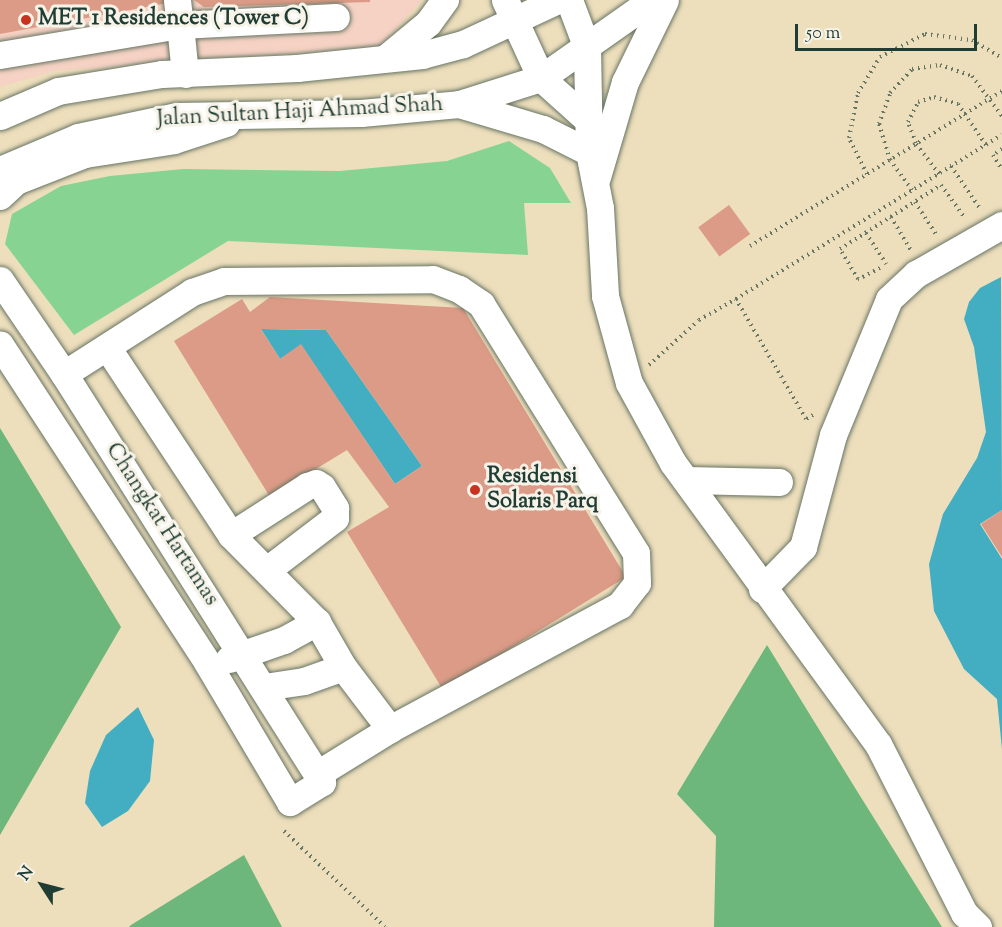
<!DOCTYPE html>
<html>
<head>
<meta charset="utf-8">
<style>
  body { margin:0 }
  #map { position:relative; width:1002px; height:927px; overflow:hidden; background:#eddebc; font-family:"Sorts Mill Goudy",serif }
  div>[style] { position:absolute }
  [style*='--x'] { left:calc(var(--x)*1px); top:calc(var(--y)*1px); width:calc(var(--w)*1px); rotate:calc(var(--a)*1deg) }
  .built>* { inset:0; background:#f5d2c3 }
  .green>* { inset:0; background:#87d492 }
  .forest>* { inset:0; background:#6db67c }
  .water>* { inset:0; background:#43aec2 }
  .building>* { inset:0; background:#dc9b86; transform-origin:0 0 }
  .path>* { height:4px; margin-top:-2px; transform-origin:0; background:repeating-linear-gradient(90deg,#677564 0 1.5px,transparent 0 6px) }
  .roads { filter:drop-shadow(0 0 2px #677564) drop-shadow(0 0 2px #677564) }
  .minor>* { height:27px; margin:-13.5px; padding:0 13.5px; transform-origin:13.5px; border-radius:13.5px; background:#fff }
  .dots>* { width:16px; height:16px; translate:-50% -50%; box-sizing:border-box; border:3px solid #f7f3e8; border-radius:50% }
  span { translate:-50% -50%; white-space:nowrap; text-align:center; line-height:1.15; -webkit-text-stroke:6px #f7f3e8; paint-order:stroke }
  .poi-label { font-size:22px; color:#1f3d34; font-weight:700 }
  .left { translate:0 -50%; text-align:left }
  .street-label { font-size:22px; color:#1f3d34 }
  .north { position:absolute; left:12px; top:855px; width:60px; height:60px; -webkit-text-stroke:4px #f7f3e8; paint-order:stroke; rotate:306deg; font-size:16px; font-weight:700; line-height:24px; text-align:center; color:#1f3d34 }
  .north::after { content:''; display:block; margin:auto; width:21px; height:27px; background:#1f3d34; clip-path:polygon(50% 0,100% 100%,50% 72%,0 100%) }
  .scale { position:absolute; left:795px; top:24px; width:182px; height:27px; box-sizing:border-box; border:3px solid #1f3d34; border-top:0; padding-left:8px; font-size:18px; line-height:21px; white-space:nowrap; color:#1f3d34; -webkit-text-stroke:4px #f7f3e8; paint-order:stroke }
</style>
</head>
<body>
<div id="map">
  <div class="built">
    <div style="clip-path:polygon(0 0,422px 0,380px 47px,54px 71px,0 87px)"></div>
  </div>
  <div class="green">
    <div style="clip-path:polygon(509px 141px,550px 168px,571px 203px,524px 203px,528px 255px,228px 241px,74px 335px,5px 244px,12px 214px,61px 186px,110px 176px,183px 169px,340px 171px,447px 161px)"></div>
  </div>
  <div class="forest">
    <div style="clip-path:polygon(0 428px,121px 627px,0 835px)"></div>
    <div style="clip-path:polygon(767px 645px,857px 791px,942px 927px,714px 927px,716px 836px,677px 794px)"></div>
    <div style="clip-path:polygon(244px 855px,282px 927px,129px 927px,131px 925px)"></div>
  </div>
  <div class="water">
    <div style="clip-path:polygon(1001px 277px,1002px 510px,980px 524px,1002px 559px,1002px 749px,997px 699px,964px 669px,934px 611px,929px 564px,943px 514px,977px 458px,986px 432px,974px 347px,964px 319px,969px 302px,980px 288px)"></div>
    <div style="clip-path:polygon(261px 329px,326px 330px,422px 466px,395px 484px,301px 345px,280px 359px)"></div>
    <div style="clip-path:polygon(138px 707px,154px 740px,150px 781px,128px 811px,102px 827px,85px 803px,90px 771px,106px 735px)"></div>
  </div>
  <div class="building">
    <div style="clip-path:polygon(0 0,178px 0,179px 1px,0 34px)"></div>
    <div style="clip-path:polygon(194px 0,370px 0,370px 2px,204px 7px)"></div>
    <div style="left:729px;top:205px;width:36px;height:38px;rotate:54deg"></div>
    <div style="clip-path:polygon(evenodd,270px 297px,463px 308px,626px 577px,443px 690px,347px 532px,389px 507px,347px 450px,270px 497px,174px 341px,242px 299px,250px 312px,270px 297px,261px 329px,326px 330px,422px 466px,395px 484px,301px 344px,280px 359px,261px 329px)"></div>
    <div style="clip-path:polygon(1002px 510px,1002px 557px,981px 524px)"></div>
  </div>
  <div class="path">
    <div style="--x:1002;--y:149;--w:11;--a:146"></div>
    <div style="--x:993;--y:155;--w:17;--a:59"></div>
    <div style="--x:951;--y:166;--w:53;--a:55.7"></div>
    <div style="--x:867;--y:174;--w:40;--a:-116.6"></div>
    <div style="--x:849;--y:138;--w:46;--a:-78.7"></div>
    <div style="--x:858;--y:93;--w:42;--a:-58.6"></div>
    <div style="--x:880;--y:57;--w:51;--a:-27.1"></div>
    <div style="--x:925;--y:34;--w:47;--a:7.3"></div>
    <div style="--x:972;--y:40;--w:35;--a:31"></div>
    <div style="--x:939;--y:174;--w:39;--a:-127"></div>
    <div style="--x:916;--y:143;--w:22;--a:-111"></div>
    <div style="--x:908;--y:122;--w:22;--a:-63"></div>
    <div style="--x:918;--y:102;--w:17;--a:-17"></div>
    <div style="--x:934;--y:97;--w:25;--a:16"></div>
    <div style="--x:958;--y:104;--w:50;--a:55.7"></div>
    <div style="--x:912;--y:190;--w:37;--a:-126"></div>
    <div style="--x:890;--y:160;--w:38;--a:-107"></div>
    <div style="--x:879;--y:124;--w:33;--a:-70"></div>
    <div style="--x:890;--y:93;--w:33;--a:-47"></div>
    <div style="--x:912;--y:69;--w:28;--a:-8"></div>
    <div style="--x:940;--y:65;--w:34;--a:19"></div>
    <div style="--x:972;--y:76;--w:50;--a:53.1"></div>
    <div style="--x:915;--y:202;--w:38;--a:57"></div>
    <div style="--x:891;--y:217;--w:39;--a:59"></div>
    <div style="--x:866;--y:233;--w:37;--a:57"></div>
    <div style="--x:750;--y:246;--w:296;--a:-31.6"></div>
    <div style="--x:880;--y:268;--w:25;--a:153"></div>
    <div style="--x:858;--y:279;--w:35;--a:-121"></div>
    <div style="--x:840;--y:249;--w:120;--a:-32.4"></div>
    <div style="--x:941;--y:185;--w:39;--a:54"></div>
    <div style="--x:649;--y:365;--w:67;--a:-42"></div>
    <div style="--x:699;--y:320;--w:43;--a:-29.6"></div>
    <div style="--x:813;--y:415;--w:8;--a:150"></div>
    <div style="--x:806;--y:419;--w:139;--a:-120.3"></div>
    <div style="--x:736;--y:299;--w:312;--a:-31.7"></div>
    <div style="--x:284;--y:831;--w:139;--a:43.5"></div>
  </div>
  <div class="roads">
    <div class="minor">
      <div style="--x:505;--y:0;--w:86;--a:65.2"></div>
      <div style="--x:541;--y:78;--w:64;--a:41.9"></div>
      <div style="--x:569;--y:0;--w:51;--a:69.4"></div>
      <div style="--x:587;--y:48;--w:104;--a:88.9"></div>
      <div style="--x:589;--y:152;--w:57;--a:78.9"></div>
      <div style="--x:600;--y:208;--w:88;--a:86.7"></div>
      <div style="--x:605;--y:296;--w:90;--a:74.6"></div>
      <div style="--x:629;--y:383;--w:91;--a:61.2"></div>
      <div style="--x:673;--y:463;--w:348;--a:53.9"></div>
      <div style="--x:878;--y:744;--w:190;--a:63"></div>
      <div style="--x:964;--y:913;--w:20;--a:45"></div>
      <div style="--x:0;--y:55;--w:182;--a:-9.5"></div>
      <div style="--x:180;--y:25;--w:25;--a:-97"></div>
      <div style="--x:387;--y:57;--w:53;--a:-39.7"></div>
      <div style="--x:428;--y:23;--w:29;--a:-54"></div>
      <div style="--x:185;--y:74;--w:49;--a:-95.8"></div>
      <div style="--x:180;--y:25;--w:156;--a:-2.9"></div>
      <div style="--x:459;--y:104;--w:88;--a:16.6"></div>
      <div style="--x:543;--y:129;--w:51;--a:26.6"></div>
      <div style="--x:0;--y:116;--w:63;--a:-23.3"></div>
      <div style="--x:58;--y:91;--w:105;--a:-9.3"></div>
      <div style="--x:162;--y:74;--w:135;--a:-2.5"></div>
      <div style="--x:297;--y:68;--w:126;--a:-5.9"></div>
      <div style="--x:422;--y:55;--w:42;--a:-15"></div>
      <div style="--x:463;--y:44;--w:105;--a:-24.9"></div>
      <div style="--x:0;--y:170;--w:85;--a:-22.9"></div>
      <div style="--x:78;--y:137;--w:101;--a:-12"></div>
      <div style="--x:177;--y:116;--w:184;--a:-0.9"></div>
      <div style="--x:361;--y:113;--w:98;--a:-5.2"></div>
      <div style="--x:459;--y:104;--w:86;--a:-17.6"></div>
      <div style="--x:541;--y:78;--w:136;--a:-35.1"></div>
      <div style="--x:597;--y:177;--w:99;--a:-73.6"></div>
      <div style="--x:625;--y:82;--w:91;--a:-64"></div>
      <div style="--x:0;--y:196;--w:22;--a:-43"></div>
      <div style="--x:16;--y:181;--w:74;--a:-21.4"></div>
      <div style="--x:85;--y:154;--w:90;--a:-8.9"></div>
      <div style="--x:174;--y:140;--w:55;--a:-18.1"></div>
      <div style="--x:0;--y:280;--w:114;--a:55.8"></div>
      <div style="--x:64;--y:374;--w:483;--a:57.7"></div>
      <div style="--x:322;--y:782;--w:38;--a:148"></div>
      <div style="--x:290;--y:802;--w:163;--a:-120.7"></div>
      <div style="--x:207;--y:662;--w:379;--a:-123.1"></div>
      <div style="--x:107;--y:347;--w:225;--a:56.6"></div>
      <div style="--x:231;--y:535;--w:122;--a:45.3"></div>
      <div style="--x:317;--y:622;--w:52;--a:60"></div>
      <div style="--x:343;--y:667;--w:78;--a:52.8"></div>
      <div style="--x:64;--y:374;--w:152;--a:-32.6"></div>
      <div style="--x:192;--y:292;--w:34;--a:-19"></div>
      <div style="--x:224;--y:281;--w:209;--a:-0.5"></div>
      <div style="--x:433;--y:279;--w:28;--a:21"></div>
      <div style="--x:459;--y:289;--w:27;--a:34"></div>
      <div style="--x:481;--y:304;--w:293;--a:58.1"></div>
      <div style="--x:636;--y:553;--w:30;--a:88"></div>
      <div style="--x:637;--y:583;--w:28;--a:128"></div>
      <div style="--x:620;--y:605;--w:261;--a:151.7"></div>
      <div style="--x:390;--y:729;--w:86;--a:148.3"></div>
      <div style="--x:686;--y:480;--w:93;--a:1.2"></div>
      <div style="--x:231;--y:535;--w:90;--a:-32.8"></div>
      <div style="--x:307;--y:486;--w:9;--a:-18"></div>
      <div style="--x:316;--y:483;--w:7;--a:34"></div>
      <div style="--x:322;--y:487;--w:25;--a:58"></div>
      <div style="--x:335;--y:508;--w:10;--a:90"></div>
      <div style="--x:335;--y:518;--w:84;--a:142.7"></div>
      <div style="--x:762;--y:589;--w:59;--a:-45.7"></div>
      <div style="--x:803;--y:547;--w:116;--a:-75"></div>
      <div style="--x:833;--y:435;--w:147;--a:-67.6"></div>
      <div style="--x:889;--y:299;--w:37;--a:-43"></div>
      <div style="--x:916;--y:274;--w:99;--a:-29.7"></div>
      <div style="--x:229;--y:659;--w:58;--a:-19.1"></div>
      <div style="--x:284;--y:640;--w:38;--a:-29"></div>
      <div style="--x:264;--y:687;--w:40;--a:-8.5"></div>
      <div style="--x:304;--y:681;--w:41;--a:-19.7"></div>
    </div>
  </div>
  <div class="dots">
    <div style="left:26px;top:20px;background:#c8321e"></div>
    <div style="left:475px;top:490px;background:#c8321e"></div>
  </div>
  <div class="poi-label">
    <span class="left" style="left:38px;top:20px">MET 1 Residences (Tower C)</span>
    <span class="left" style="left:487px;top:490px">Residensi<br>Solaris Parq</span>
  </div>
  <div class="street-label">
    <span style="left:300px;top:113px;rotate:-3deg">Jalan Sultan Haji Ahmad Shah</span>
    <span style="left:161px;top:525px;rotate:57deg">Changkat Hartamas</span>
  </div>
  <div class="north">N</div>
  <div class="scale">50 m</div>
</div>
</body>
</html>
